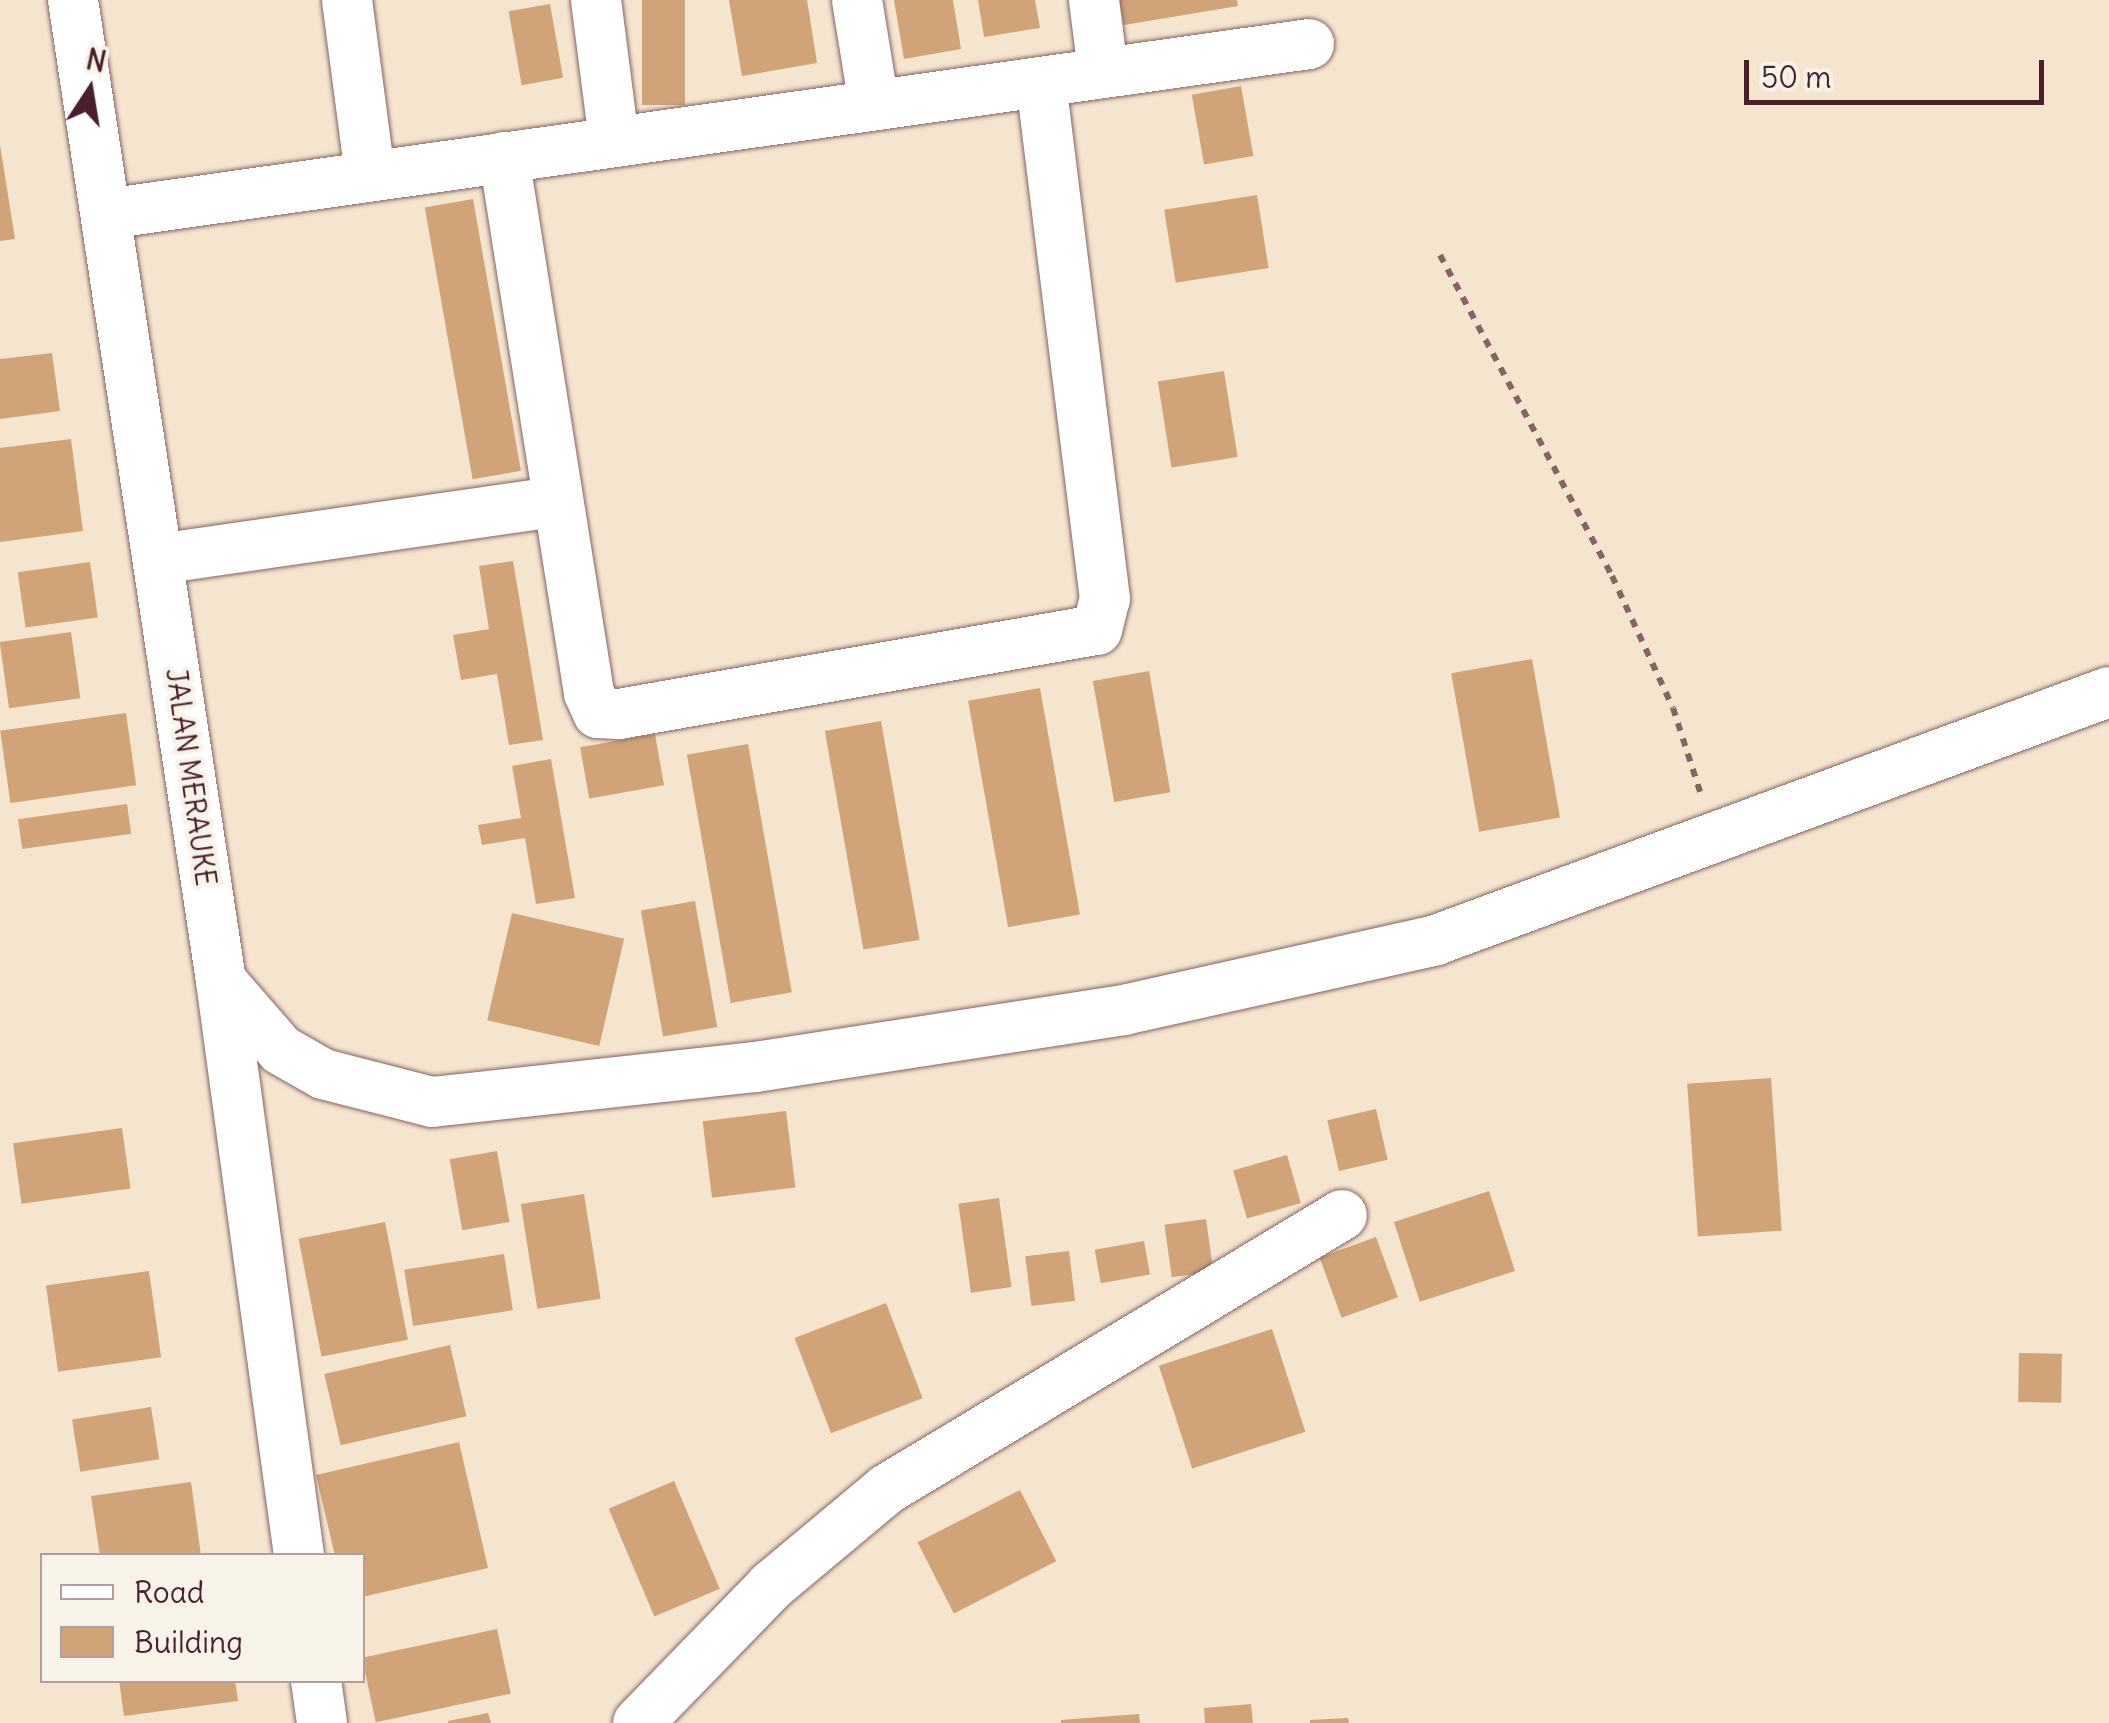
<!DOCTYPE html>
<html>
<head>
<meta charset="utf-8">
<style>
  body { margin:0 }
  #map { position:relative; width:2109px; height:1723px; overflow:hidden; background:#f5e5cf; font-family:Delius,sans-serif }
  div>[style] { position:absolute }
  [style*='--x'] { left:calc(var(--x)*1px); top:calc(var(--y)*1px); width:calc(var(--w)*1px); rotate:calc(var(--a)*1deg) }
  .building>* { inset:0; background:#d0a379; transform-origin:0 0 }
  .path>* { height:6px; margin-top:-3px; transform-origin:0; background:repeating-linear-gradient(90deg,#866464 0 8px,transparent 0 16px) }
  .roads { filter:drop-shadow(0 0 2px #866464) drop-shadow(0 0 2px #866464) }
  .minor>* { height:50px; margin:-25px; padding:0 25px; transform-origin:25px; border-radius:25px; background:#fff }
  span { translate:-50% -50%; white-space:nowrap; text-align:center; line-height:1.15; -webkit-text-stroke:9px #f7f3e8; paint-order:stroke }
  .street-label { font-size:28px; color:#4a1f2b }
  .legend { position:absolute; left:40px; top:1553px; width:325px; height:130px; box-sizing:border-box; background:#f7f3e8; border:2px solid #b29e9c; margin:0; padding:12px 18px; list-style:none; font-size:30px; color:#4a1f2b }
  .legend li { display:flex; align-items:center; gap:20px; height:50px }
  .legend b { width:50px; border:2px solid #b29e9c }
  .north { position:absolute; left:40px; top:40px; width:100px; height:100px; -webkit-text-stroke:8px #f7f3e8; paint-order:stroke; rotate:12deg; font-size:28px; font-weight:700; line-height:40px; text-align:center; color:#4a1f2b }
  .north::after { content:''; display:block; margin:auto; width:35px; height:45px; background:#4a1f2b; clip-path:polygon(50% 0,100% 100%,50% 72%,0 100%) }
  .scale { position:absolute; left:1744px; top:60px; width:300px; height:45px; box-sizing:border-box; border:5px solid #4a1f2b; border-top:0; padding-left:12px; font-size:30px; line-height:35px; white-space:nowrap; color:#4a1f2b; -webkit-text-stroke:8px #f7f3e8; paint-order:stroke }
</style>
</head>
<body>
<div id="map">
  <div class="building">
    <div style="left:642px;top:0;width:43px;height:105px"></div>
    <div style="clip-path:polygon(729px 0,807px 0,817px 63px,742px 76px)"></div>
    <div style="clip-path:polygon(894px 0,953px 0,961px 49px,904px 59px)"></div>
    <div style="clip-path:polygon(978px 0,1035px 0,1040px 28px,984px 37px)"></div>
    <div style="clip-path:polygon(1119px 0,1237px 0,1238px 6px,1124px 25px)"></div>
    <div style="left:550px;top:4px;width:75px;height:42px;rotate:80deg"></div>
    <div style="left:1241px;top:86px;width:71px;height:50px;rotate:80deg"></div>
    <div style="clip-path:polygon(0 145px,15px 239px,0 241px)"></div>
    <div style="left:1257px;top:195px;width:74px;height:94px;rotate:81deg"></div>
    <div style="left:473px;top:199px;width:276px;height:49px;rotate:80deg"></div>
    <div style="clip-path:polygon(52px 353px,60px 411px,0 419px,0 359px)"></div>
    <div style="left:1224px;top:371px;width:87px;height:67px;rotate:81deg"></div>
    <div style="clip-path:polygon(71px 439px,83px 531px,0 542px,0 448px)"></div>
    <div style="clip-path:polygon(513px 561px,543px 740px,509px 745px,497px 674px,461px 680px,453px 635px,489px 629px,479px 566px)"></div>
    <div style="left:90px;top:562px;width:56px;height:73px;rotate:82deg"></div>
    <div style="left:71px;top:632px;width:67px;height:72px;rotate:82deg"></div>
    <div style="left:1532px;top:659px;width:161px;height:82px;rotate:80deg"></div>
    <div style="left:1149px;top:671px;width:123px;height:57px;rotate:80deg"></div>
    <div style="left:1040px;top:688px;width:230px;height:73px;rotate:80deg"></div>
    <div style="left:126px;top:713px;width:73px;height:127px;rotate:82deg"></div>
    <div style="left:881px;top:721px;width:222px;height:57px;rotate:80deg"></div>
    <div style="left:655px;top:734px;width:52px;height:76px;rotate:80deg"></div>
    <div style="left:748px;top:744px;width:252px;height:62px;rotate:80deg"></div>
    <div style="clip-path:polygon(551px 759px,575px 898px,536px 904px,525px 838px,482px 845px,478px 825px,521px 818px,512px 766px)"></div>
    <div style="left:127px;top:804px;width:30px;height:110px;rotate:82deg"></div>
    <div style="left:695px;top:901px;width:128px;height:55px;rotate:80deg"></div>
    <div style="left:512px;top:913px;width:115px;height:110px;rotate:13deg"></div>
    <div style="left:1771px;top:1078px;width:153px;height:84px;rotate:86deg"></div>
    <div style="left:1376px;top:1109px;width:52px;height:50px;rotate:77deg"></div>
    <div style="left:786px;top:1111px;width:77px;height:84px;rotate:83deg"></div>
    <div style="left:122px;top:1128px;width:61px;height:110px;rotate:82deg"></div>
    <div style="left:497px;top:1151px;width:72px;height:48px;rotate:80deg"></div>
    <div style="left:1287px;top:1155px;width:50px;height:56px;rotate:74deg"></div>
    <div style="left:1489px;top:1191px;width:84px;height:100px;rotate:72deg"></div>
    <div style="left:584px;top:1194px;width:106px;height:64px;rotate:81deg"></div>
    <div style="left:999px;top:1198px;width:90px;height:41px;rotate:82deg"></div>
    <div style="left:1206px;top:1219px;width:53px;height:42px;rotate:82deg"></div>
    <div style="left:385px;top:1222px;width:120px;height:88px;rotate:79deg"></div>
    <div style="left:1376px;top:1237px;width:64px;height:60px;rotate:70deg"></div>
    <div style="left:1144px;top:1241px;width:34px;height:50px;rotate:80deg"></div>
    <div style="left:1069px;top:1251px;width:50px;height:44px;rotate:83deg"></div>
    <div style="left:504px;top:1254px;width:57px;height:101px;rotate:81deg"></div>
    <div style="left:149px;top:1271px;width:87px;height:104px;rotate:82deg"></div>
    <div style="left:886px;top:1303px;width:102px;height:98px;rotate:69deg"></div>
    <div style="left:1272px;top:1329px;width:108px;height:119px;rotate:72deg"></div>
    <div style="left:450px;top:1345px;width:73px;height:129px;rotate:77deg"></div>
    <div style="left:2019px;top:1353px;width:43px;height:49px;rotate:1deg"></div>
    <div style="left:151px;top:1407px;width:53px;height:80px;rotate:81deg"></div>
    <div style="clip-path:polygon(459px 1442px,488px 1568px,362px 1597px,362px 1556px,335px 1556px,316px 1475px)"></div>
    <div style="left:674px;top:1481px;width:117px;height:71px;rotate:67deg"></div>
    <div style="clip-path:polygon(191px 1482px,201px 1556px,100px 1556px,91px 1496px)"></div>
    <div style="left:1020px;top:1490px;width:80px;height:115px;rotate:63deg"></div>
    <div style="left:497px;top:1629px;width:66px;height:138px;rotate:78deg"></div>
    <div style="clip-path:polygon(119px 1680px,235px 1680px,238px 1701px,124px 1716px)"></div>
    <div style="clip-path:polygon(1251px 1704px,1253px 1723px,1205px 1723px,1204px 1708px)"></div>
    <div style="clip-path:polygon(488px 1713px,491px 1723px,448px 1723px,448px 1721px)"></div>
    <div style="clip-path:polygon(1139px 1714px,1140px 1723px,1061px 1723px,1061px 1720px)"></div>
    <div style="clip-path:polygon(1348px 1718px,1349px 1723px,1310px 1723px,1310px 1720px)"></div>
  </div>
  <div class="path">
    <div style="--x:1440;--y:255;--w:364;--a:61.8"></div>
    <div style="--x:1612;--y:576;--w:145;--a:65.2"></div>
    <div style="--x:1673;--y:708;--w:95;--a:72.1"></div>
  </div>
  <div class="roads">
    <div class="minor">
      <div style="--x:73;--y:0;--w:992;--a:81.42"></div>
      <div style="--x:221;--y:981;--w:580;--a:82.27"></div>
      <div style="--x:347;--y:0;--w:177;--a:82.5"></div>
      <div style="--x:596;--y:0;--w:142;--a:82.7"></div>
      <div style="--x:857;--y:0;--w:106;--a:80.8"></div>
      <div style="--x:1094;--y:0;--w:72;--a:82.8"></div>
      <div style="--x:504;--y:157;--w:543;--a:80.99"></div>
      <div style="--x:589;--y:693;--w:22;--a:66"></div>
      <div style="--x:598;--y:713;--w:21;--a:3"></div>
      <div style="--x:619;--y:714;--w:485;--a:-10"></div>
      <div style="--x:1097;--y:630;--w:32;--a:-76"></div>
      <div style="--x:1105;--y:599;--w:521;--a:-97.06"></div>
      <div style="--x:106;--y:214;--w:1215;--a:-8.04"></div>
      <div style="--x:159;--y:559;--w:402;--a:-8.2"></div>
      <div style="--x:221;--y:981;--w:91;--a:49"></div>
      <div style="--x:281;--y:1050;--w:48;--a:29.7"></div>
      <div style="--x:323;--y:1074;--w:113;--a:14.4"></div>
      <div style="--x:432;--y:1102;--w:326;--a:-6.2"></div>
      <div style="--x:756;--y:1067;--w:372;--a:-8.8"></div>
      <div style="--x:1124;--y:1010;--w:320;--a:-12.6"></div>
      <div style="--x:1436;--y:940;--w:717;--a:-20.23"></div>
      <div style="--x:316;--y:1680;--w:43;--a:82.1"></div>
      <div style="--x:638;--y:1723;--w:191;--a:-45.8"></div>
      <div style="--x:771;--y:1586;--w:151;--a:-39.9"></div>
      <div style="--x:887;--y:1489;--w:531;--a:-31.06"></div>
    </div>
  </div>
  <div class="street-label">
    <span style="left:191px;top:777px;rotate:82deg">JALAN MERAUKE</span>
  </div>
  <ul class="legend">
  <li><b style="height:12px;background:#fff"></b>Road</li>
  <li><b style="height:28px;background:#d0a379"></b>Building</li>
  </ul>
  <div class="north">N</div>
  <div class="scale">50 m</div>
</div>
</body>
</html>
